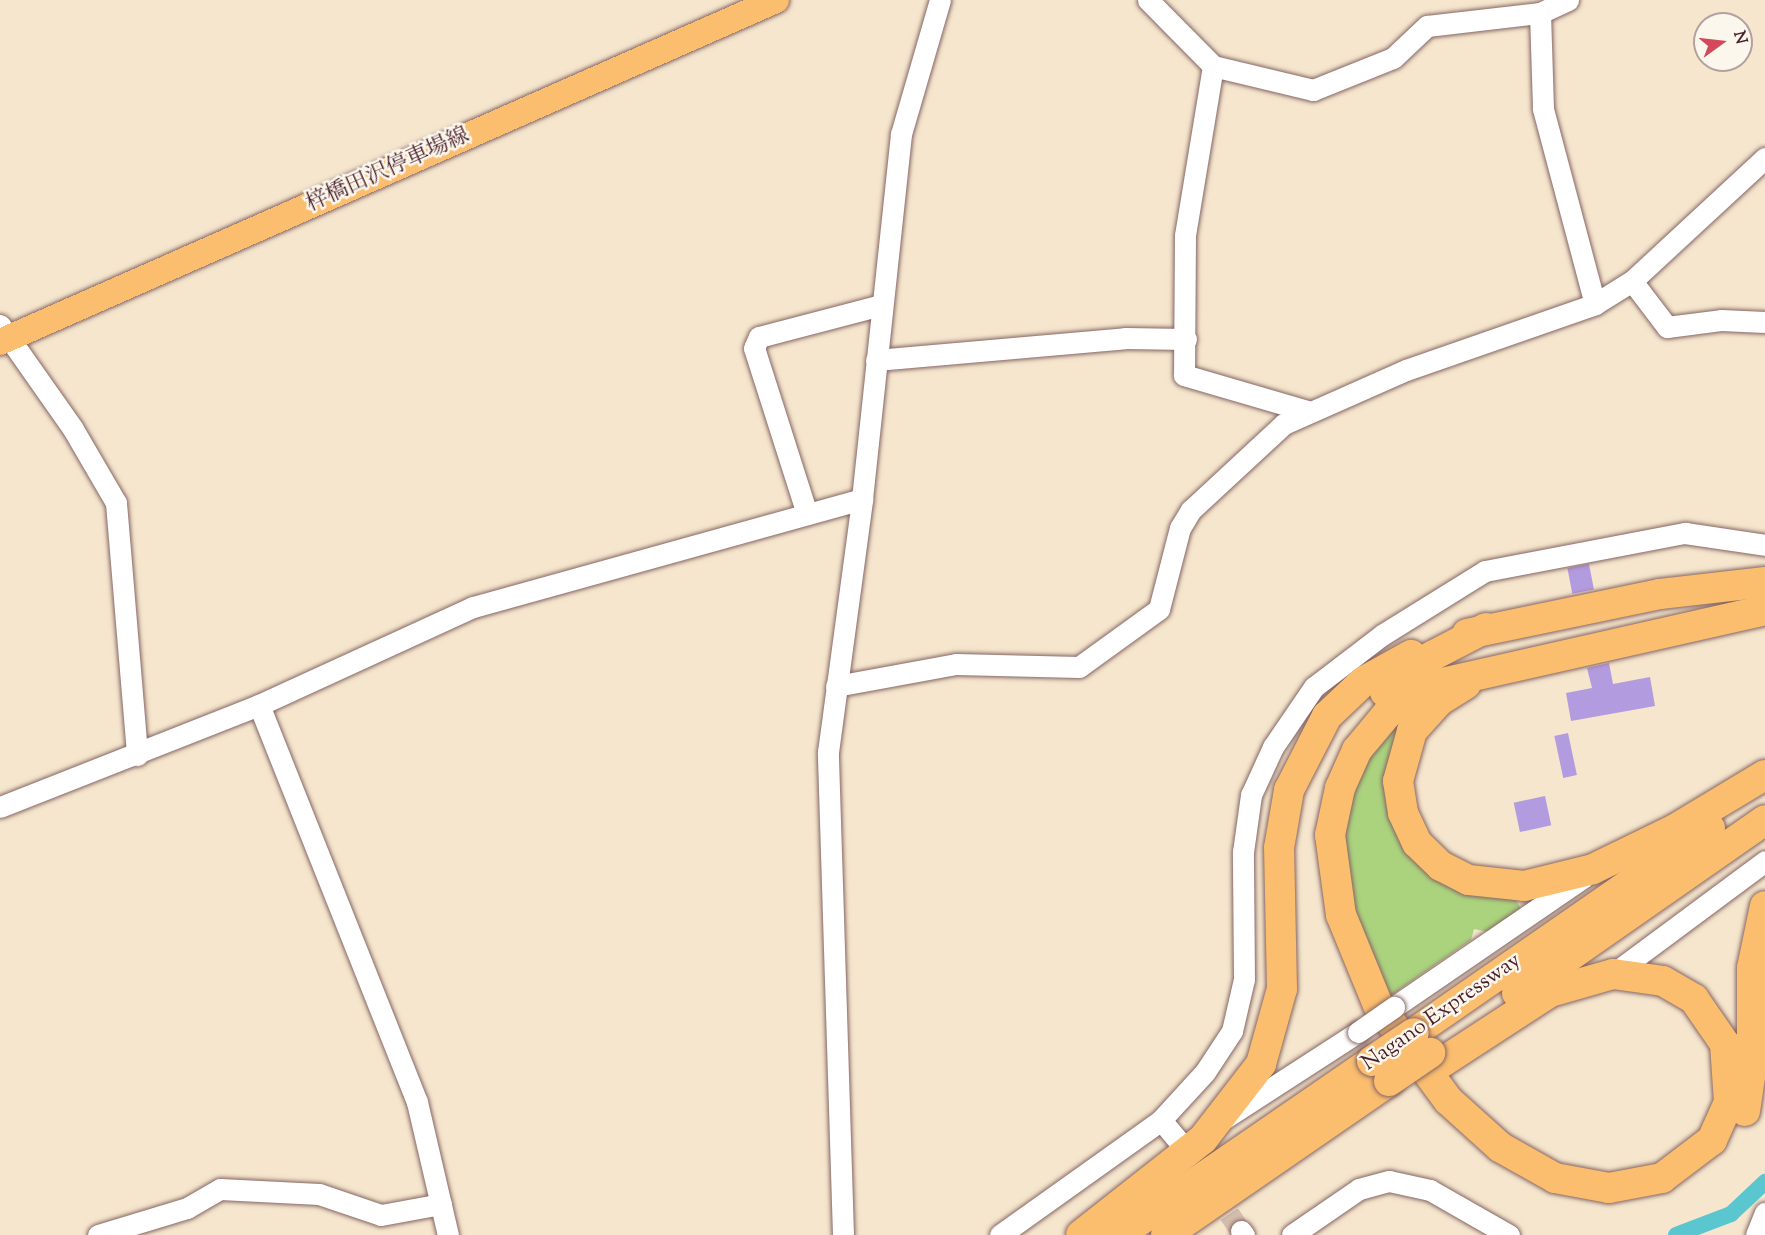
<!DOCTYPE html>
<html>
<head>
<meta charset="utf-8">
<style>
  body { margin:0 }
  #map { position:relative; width:1765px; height:1235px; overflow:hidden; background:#f5e6cd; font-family:"Sorts Mill Goudy","Noto Serif JP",serif }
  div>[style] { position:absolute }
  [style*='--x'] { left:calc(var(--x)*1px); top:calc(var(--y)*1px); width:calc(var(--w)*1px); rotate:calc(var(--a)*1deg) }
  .green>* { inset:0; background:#abd37e }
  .canal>* { height:16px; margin:-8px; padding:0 8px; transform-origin:8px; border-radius:8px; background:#5ac7d0 }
  .building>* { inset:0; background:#b39be0; transform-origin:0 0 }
  .minor-tunnel>* { height:21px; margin-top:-10.5px; transform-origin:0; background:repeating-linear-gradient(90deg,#d3bead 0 21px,transparent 0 31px) }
  .roads { filter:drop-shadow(0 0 2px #866564) drop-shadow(0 0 2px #866564) }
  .minor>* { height:21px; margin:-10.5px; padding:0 10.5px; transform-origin:10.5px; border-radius:10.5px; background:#fff }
  .major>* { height:26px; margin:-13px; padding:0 13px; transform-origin:13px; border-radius:13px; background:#fbbd6e }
  .highway>* { height:30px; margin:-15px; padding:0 15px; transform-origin:15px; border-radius:15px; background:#fbbd6e }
  .bridges { filter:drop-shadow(0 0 2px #866564) drop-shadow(0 0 2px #866564) }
  .minor-bridge>* { height:21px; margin:-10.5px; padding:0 10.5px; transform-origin:10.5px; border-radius:10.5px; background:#fff }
  .highway-bridge>* { height:30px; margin:-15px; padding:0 15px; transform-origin:15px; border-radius:15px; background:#fbbd6e }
  span { translate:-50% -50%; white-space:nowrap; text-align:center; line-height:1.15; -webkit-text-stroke:5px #fbf7ec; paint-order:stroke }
  .street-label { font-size:22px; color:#4a1f2b }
  .north { position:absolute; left:1693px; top:12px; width:60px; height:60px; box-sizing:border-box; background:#fbf7ec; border:2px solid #b4a19f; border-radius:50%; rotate:75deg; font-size:16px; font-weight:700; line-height:24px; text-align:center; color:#4a1f2b }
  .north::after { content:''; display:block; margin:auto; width:21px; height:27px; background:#d1495b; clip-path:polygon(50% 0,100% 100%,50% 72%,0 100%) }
</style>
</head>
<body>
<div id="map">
  <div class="green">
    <div style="clip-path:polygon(1399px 713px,1407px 721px,1398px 824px,1516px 900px,1521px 909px,1489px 932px,1474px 929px,1471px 940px,1387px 998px,1345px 882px,1341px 819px,1353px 780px)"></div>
  </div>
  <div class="canal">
    <div style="--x:1676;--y:1235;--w:59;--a:-20.9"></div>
    <div style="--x:1731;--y:1214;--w:47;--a:-43.3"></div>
  </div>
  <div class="building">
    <div style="left:1589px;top:564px;width:26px;height:22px;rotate:79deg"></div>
    <div style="clip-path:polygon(1609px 663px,1613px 684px,1650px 677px,1655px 706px,1571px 721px,1566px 693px,1592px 688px,1587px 668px)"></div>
    <div style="left:1568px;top:733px;width:43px;height:14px;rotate:78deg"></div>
    <div style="left:1545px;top:796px;width:30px;height:32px;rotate:78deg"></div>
  </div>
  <div class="minor-tunnel">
    <div style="--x:1212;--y:1188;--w:52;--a:56"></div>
  </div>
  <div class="roads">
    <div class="minor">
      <div style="--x:1148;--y:0;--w:93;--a:45.4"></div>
      <div style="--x:1213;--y:66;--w:103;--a:13.5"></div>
      <div style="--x:1313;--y:90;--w:86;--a:-21.8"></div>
      <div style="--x:1393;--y:58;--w:47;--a:-43.3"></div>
      <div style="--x:1427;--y:26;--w:114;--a:-6.6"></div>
      <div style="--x:1540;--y:13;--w:31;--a:-25"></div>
      <div style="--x:1540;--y:13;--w:96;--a:88.2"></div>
      <div style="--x:1543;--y:109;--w:202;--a:75.1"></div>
      <div style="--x:1213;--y:66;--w:171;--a:99.4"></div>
      <div style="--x:1185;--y:235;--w:140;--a:90.4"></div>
      <div style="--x:1184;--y:375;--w:128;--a:16.3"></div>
      <div style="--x:1632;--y:281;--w:58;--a:52.7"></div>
      <div style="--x:1667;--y:327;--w:54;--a:-7.4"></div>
      <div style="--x:1721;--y:320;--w:44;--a:2.6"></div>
      <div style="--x:0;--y:325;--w:127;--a:54.9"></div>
      <div style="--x:73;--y:429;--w:86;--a:59.8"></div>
      <div style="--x:116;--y:503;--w:253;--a:85.2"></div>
      <div style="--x:876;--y:360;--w:250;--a:-5"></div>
      <div style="--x:1125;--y:338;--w:61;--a:0.9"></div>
      <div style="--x:807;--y:514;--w:174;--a:-107.7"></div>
      <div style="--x:754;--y:348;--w:12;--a:-66"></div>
      <div style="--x:759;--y:337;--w:126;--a:-14.7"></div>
      <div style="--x:836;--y:686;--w:122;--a:-10.4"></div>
      <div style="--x:956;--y:664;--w:123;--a:1.4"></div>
      <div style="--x:1079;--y:667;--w:99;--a:-35.9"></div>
      <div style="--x:1159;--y:609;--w:84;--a:-75.5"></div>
      <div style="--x:1180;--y:528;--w:21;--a:-59"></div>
      <div style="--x:1191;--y:510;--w:127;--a:-42.8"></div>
      <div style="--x:1284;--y:424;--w:133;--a:-23.9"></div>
      <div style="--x:1406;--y:370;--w:200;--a:-19.2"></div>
      <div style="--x:1595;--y:304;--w:44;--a:-31.9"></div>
      <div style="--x:1632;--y:281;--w:181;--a:-42.8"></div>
      <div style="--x:259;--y:705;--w:427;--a:68.3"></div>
      <div style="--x:417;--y:1102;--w:137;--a:76.9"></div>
      <div style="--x:0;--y:807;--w:278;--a:-21.5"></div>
      <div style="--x:259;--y:705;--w:235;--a:-24.6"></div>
      <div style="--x:473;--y:607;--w:404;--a:-15.5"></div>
      <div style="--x:1613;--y:974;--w:189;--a:-36.6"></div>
      <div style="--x:1394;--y:1007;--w:230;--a:-34.4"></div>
      <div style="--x:1161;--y:1120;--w:25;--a:50"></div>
      <div style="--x:1222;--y:1120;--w:162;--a:-32.9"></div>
      <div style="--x:1241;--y:1231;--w:5;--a:53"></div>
      <div style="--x:98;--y:1235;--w:93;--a:-16.9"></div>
      <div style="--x:187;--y:1208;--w:38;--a:-30"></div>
      <div style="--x:220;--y:1189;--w:99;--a:2.9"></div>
      <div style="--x:319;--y:1194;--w:65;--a:18.7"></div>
      <div style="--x:381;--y:1215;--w:61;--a:-10.4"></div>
      <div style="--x:843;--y:1235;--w:483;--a:-91.8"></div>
      <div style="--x:828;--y:752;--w:255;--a:-82.3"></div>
      <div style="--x:862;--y:499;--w:367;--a:-83.9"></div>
      <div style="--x:901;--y:134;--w:140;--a:-73.8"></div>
      <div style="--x:1000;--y:1235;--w:198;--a:-35.5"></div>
      <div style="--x:1161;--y:1120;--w:65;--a:-47.5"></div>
      <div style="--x:1205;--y:1072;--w:49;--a:-56.6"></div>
      <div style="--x:1232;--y:1031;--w:53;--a:-77"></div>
      <div style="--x:1244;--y:979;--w:127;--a:-90.5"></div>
      <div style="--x:1243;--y:852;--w:58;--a:-82"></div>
      <div style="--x:1251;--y:795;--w:53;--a:-65.4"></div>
      <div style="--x:1273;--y:747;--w:73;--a:-55.7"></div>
      <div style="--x:1314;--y:687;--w:86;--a:-37.4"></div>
      <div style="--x:1382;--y:635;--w:121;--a:-31.9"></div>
      <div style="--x:1485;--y:571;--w:204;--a:-10.8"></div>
      <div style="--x:1685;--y:533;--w:81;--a:8.5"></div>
      <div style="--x:1292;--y:1235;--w:81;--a:-34.5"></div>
      <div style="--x:1359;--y:1189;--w:31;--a:-15"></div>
      <div style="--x:1389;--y:1181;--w:42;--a:12.4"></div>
      <div style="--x:1430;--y:1190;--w:91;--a:29.7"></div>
      <div style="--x:1756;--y:1235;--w:24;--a:-68"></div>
    </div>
    <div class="major">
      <div style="--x:0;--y:342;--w:848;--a:-23.78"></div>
    </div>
    <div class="highway">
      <div style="--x:1467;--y:634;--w:197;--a:-11.7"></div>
      <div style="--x:1660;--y:594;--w:106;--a:-6.5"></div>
      <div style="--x:1466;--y:684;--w:31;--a:148"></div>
      <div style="--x:1440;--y:700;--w:42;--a:132.1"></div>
      <div style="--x:1412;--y:731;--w:52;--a:105.6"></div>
      <div style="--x:1398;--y:781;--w:32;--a:81"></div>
      <div style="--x:1403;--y:813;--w:33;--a:65"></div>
      <div style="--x:1417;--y:843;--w:33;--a:44"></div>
      <div style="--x:1441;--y:866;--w:31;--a:27"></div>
      <div style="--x:1469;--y:880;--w:55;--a:6.2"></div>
      <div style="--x:1524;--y:886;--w:71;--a:-13.8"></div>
      <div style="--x:1593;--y:869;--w:91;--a:-26"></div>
      <div style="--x:1675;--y:829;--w:105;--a:-31"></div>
      <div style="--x:1385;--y:692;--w:59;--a:-37.5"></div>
      <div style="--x:1432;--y:656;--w:61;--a:-27.4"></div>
      <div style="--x:1517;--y:993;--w:302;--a:-34.9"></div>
      <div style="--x:1414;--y:1033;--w:360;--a:-34.7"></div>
      <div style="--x:1438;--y:1065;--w:134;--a:-33.1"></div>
      <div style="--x:1550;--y:992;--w:66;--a:-15.9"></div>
      <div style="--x:1613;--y:974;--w:50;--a:8"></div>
      <div style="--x:1663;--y:981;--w:36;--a:30"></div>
      <div style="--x:1694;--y:999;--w:55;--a:55.4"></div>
      <div style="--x:1725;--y:1044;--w:58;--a:86.1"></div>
      <div style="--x:1729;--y:1102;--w:42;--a:114.1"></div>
      <div style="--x:1712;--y:1140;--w:63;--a:142.8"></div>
      <div style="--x:1662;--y:1178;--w:54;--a:169.3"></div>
      <div style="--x:1609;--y:1188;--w:55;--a:-169.5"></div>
      <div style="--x:1555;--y:1178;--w:63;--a:-150.6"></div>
      <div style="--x:1500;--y:1147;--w:70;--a:-137.9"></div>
      <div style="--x:1448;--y:1100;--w:118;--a:-126.4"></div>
      <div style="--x:1378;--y:1005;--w:97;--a:-112.3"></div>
      <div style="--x:1341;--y:915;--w:81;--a:-97.8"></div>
      <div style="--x:1330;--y:835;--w:48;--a:-78"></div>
      <div style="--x:1340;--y:788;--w:42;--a:-65.9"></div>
      <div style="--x:1357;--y:750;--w:47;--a:-50.2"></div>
      <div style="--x:1387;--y:714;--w:46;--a:-36.1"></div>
      <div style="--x:1424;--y:687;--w:350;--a:-12.7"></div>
      <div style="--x:1745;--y:1111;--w:48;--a:-81.5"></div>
      <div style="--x:1752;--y:1064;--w:96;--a:-90"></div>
      <div style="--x:1752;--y:968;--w:63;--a:-78.2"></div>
      <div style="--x:1081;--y:1235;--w:155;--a:-38.2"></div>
      <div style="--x:1203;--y:1139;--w:95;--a:-52.3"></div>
      <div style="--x:1261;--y:1064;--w:78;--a:-74.4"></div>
      <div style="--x:1282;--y:989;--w:141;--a:-91.2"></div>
      <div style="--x:1279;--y:848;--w:59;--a:-80.2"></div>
      <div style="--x:1289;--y:790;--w:83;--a:-62.8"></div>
      <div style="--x:1327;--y:716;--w:51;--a:-43.4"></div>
      <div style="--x:1364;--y:681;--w:54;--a:-29"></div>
      <div style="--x:1119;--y:1235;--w:307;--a:-34.5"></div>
      <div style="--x:1166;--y:1235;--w:271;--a:-34.6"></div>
    </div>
  </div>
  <div class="bridges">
    <div class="minor-bridge">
      <div style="--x:1358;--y:1032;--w:44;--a:-34.8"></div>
    </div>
    <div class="highway-bridge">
      <div style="--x:1372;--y:1061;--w:50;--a:-33.7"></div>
      <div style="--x:1389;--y:1081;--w:50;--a:-34.3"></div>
    </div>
  </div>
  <div class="street-label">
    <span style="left:388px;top:171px;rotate:-24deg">梓橋田沢停車場線</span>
    <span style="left:1442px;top:1013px;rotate:-35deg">Nagano Expressway</span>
  </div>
  <div class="north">N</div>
</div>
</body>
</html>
